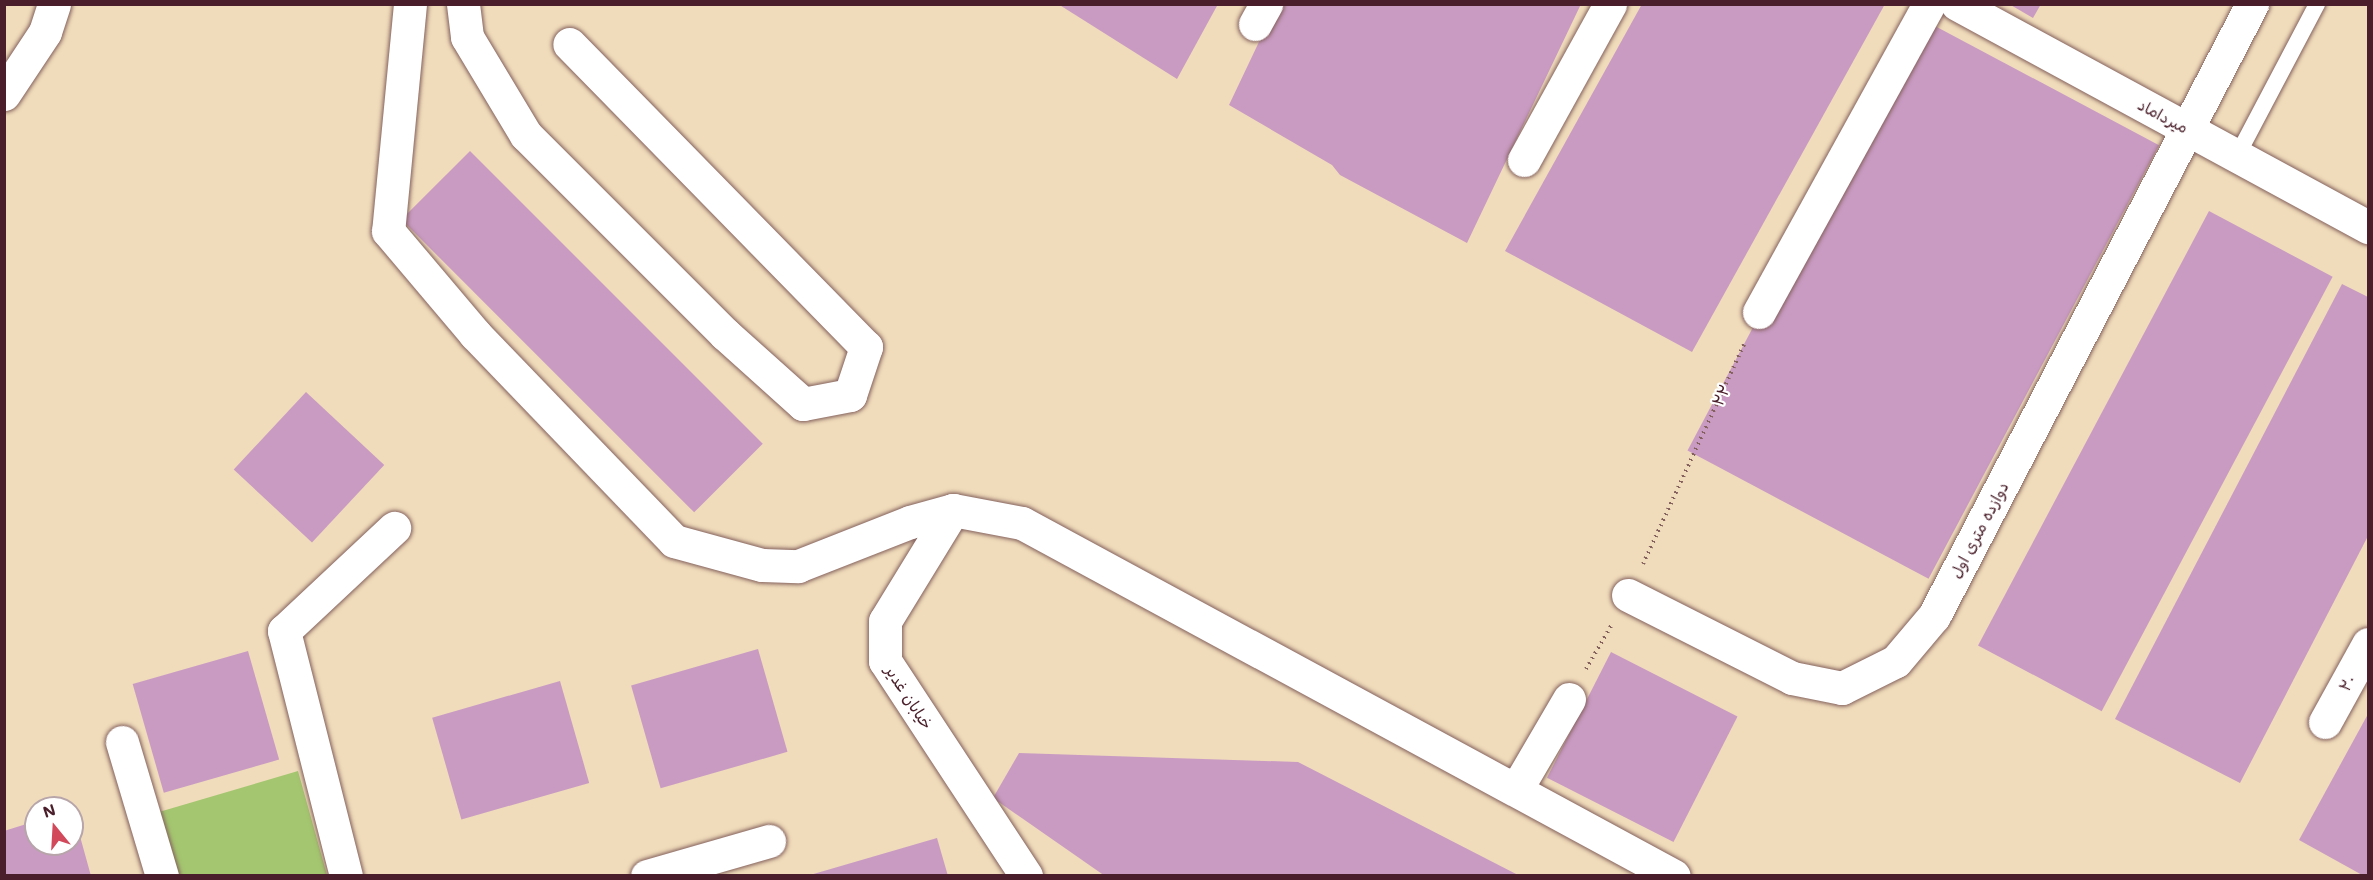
<!DOCTYPE html>
<html>
<head>
<meta charset="utf-8">
<style>
  body { margin:0 }
  #map { position:relative; width:2373px; height:880px; overflow:hidden; background:#f0dcbb; font-family:Mali,"Playpen Sans Arabic",sans-serif }
  div>[style] { position:absolute }
  [style*='--x'] { left:calc(var(--x)*1px); top:calc(var(--y)*1px); width:calc(var(--w)*1px); rotate:calc(var(--a)*1deg) }
  .green>* { inset:0; background:#a4c670 }
  .building>* { inset:0; background:#c99bc3; transform-origin:0 0 }
  .path>* { height:4px; margin-top:-2px; transform-origin:0; background:repeating-linear-gradient(90deg,#84615d 0 1.5px,transparent 0 6px) }
  .roads { filter:drop-shadow(0 0 2px #84615d) drop-shadow(0 0 2px #84615d) }
  .lane>* { height:16px; margin:-8px; padding:0 8px; transform-origin:8px; border-radius:8px; background:#fff }
  .street>* { height:33px; margin:-16.5px; padding:0 16.5px; transform-origin:16.5px; border-radius:16.5px; background:#fff }
  span { translate:-50% -50%; white-space:nowrap; text-align:center; line-height:1.15; -webkit-text-stroke:4.5px #fff; paint-order:stroke }
  .street-label { font-size:16px; color:#4a1f2b }
  .frame { position:absolute; inset:0; border:6px solid #4a1f2b; pointer-events:none }
  .north { position:absolute; left:24px; top:796px; width:60px; height:60px; box-sizing:border-box; background:#fff; border:2px solid #b7a5aa; border-radius:50%; rotate:342deg; font-size:16px; font-weight:700; line-height:24px; text-align:center; color:#4a1f2b }
  .north::after { content:''; display:block; margin:auto; width:21px; height:27px; background:#d1495b; clip-path:polygon(50% 0,100% 100%,50% 72%,0 100%) }
</style>
</head>
<body>
<div id="map">
  <div class="green">
    <div style="clip-path:polygon(298px 771px,327px 875px,179px 875px,159px 812px)"></div>
  </div>
  <div class="building">
    <div style="clip-path:polygon(1058px 4px,1218px 4px,1177px 79px)"></div>
    <div style="clip-path:polygon(1277px 4px,1581px 4px,1467px 243px,1340px 175px,1332px 165px,1229px 105px)"></div>
    <div style="clip-path:polygon(1642px 4px,1885px 4px,1692px 352px,1505px 251px)"></div>
    <div style="clip-path:polygon(2009px 4px,2041px 4px,2033px 18px)"></div>
    <div style="left:1918px;top:17px;width:273px;height:491px;rotate:28deg"></div>
    <div style="left:470px;top:151px;width:414px;height:97px;rotate:45deg"></div>
    <div style="left:2209px;top:211px;width:140px;height:492px;rotate:28deg"></div>
    <div style="clip-path:polygon(2342px 284px,2368px 297px,2368px 536px,2240px 783px,2115px 719px)"></div>
    <div style="left:306px;top:392px;width:107px;height:106px;rotate:43deg"></div>
    <div style="left:758px;top:649px;width:107px;height:132px;rotate:74deg"></div>
    <div style="left:248px;top:651px;width:113px;height:120px;rotate:74deg"></div>
    <div style="left:1611px;top:652px;width:142px;height:141px;rotate:27deg"></div>
    <div style="left:560px;top:681px;width:106px;height:133px;rotate:74deg"></div>
    <div style="clip-path:polygon(2368px 714px,2368px 876px,2364px 876px,2299px 840px)"></div>
    <div style="clip-path:polygon(1019px 753px,1298px 762px,1520px 876px,1105px 876px,993px 798px)"></div>
    <div style="clip-path:polygon(73px 811px,91px 876px,4px 876px,4px 831px,36px 821px,36px 844px,72px 844px)"></div>
    <div style="clip-path:polygon(937px 838px,948px 876px,811px 876px,810px 875px)"></div>
  </div>
  <div class="path">
    <div style="--x:1643;--y:564;--w:242;--a:-65.3"></div>
    <div style="--x:1586;--y:669;--w:50;--a:-59.8"></div>
  </div>
  <div class="roads">
    <div class="lane">
      <div style="--x:2237;--y:156;--w:172;--a:-62.2"></div>
    </div>
    <div class="street">
      <div style="--x:410;--y:4;--w:228;--a:95.5"></div>
      <div style="--x:388;--y:231;--w:135;--a:49.8"></div>
      <div style="--x:475;--y:334;--w:287;--a:46.1"></div>
      <div style="--x:674;--y:541;--w:91;--a:15.3"></div>
      <div style="--x:762;--y:565;--w:36;--a:2"></div>
      <div style="--x:798;--y:566;--w:120;--a:-21.4"></div>
      <div style="--x:910;--y:522;--w:45;--a:-15.6"></div>
      <div style="--x:953;--y:510;--w:70;--a:10.7"></div>
      <div style="--x:1022;--y:523;--w:741;--a:28.43"></div>
      <div style="--x:463;--y:4;--w:33;--a:83"></div>
      <div style="--x:467;--y:37;--w:114;--a:59"></div>
      <div style="--x:526;--y:135;--w:281;--a:45"></div>
      <div style="--x:725;--y:334;--w:105;--a:41.9"></div>
      <div style="--x:803;--y:404;--w:48;--a:-10.8"></div>
      <div style="--x:850;--y:395;--w:51;--a:-71.6"></div>
      <div style="--x:866;--y:347;--w:424;--a:-134.4"></div>
      <div style="--x:1957;--y:4;--w:468;--a:28.5"></div>
      <div style="--x:1255;--y:24;--w:23;--a:-61"></div>
      <div style="--x:4;--y:94;--w:74;--a:-56.5"></div>
      <div style="--x:45;--y:32;--w:29;--a:-72"></div>
      <div style="--x:1524;--y:160;--w:178;--a:-61.1"></div>
      <div style="--x:1759;--y:312;--w:352;--a:-61.1"></div>
      <div style="--x:953;--y:510;--w:130;--a:121.5"></div>
      <div style="--x:885;--y:621;--w:40;--a:90"></div>
      <div style="--x:885;--y:661;--w:257;--a:56.7"></div>
      <div style="--x:1628;--y:595;--w:184;--a:26.8"></div>
      <div style="--x:1792;--y:678;--w:51;--a:11.3"></div>
      <div style="--x:1842;--y:688;--w:60;--a:-26.6"></div>
      <div style="--x:1896;--y:661;--w:59;--a:-49.8"></div>
      <div style="--x:1934;--y:616;--w:690;--a:-62.54"></div>
      <div style="--x:2325;--y:722;--w:89;--a:-61.1"></div>
      <div style="--x:122;--y:742;--w:140;--a:73.4"></div>
      <div style="--x:1517;--y:788;--w:103;--a:-59.7"></div>
      <div style="--x:346;--y:876;--w:253;--a:-104.2"></div>
      <div style="--x:284;--y:631;--w:151;--a:-43.1"></div>
      <div style="--x:647;--y:876;--w:127;--a:-16"></div>
    </div>
  </div>
  <div class="street-label">
    <span style="left:2163px;top:116px;rotate:28deg">میرداماد</span>
    <span style="left:1721px;top:395px;rotate:-65deg">۲۲</span>
    <span style="left:1979px;top:530px;rotate:-62deg">دوازده متری اول</span>
    <span style="left:2347px;top:683px;rotate:-61deg">۲۰</span>
    <span style="left:909px;top:697px;rotate:57deg">خیابان غدیر</span>
  </div>
  <div class="frame"></div>
  <div class="north">N</div>
</div>
</body>
</html>
